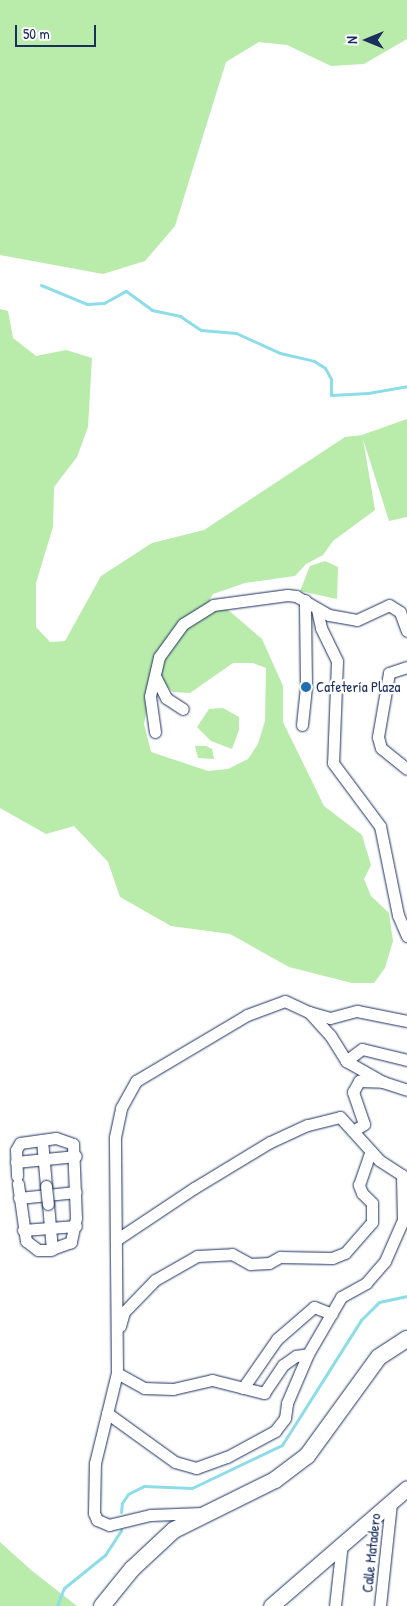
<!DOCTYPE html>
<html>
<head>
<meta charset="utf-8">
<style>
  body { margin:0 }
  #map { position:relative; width:407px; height:1606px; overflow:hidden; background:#fff; font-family:"Patrick Hand",sans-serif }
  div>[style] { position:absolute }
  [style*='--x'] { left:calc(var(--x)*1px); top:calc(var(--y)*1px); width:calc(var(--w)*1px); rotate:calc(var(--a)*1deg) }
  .green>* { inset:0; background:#b9ebab }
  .stream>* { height:3px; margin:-1.5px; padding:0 1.5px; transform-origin:1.5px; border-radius:1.5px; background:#8ddde8 }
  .roads { filter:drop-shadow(0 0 1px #1b2f5e) drop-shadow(0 0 1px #1b2f5e) }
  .minor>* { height:11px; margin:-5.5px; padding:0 5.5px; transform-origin:5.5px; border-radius:5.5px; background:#fff }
  .tertiary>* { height:15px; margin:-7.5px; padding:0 7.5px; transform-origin:7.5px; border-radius:7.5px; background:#fff }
  .secondary>* { height:16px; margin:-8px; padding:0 8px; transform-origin:8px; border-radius:8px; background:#fff }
  .bridges { filter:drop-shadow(0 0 1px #1b2f5e) drop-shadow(0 0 1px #1b2f5e) }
  .minor-bridge>* { height:11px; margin:-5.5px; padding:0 5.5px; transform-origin:5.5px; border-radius:5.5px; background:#fff }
  .dots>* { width:14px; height:14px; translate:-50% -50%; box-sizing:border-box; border:2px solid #fff; border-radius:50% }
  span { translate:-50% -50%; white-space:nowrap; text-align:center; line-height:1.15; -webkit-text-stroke:4.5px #fff; paint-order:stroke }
  .poi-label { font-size:15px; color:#1b2f5e }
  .left { translate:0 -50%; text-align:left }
  .street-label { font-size:15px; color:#1b2f5e }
  .north { position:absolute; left:342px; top:15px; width:50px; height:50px; -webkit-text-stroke:4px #fff; paint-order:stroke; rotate:270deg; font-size:14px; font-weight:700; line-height:20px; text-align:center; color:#1b2f5e }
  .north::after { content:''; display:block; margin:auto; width:18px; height:22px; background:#1b2f5e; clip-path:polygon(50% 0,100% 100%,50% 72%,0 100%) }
  .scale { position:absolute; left:15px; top:25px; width:81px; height:22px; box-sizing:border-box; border:2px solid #1b2f5e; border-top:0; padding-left:6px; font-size:15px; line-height:18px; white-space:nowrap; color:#1b2f5e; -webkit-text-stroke:4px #fff; paint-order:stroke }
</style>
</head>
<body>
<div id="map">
  <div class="green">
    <div style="clip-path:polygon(0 0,407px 0,407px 39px,364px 64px,331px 66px,287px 45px,259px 42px,226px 62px,175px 226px,145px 261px,103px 274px,0 255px)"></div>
    <div style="clip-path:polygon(evenodd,0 309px,8px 311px,13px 338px,36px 356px,66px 350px,92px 358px,88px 427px,77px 457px,54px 487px,53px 527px,36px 583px,36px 627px,50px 642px,65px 641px,101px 576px,152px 543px,204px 530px,345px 437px,362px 435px,407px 419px,407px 517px,389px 521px,363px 439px,375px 510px,333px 541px,323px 555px,306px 564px,295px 576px,245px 583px,213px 594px,210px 599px,211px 603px,227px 609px,262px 639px,283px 686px,283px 722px,324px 806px,362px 835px,371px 865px,364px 879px,371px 896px,389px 913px,393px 941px,385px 968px,374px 983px,352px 983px,289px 967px,230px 934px,171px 926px,120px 897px,108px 862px,74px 826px,46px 834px,0 808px,0 309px,233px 663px,253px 663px,266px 668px,265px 721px,258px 744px,248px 759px,228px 769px,208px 771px,151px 752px,144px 724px,154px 675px,173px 692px,190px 693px,233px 663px)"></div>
    <div style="clip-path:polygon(325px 561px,338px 567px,337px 599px,300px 591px,310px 566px)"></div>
    <div style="clip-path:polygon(223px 708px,239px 717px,239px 730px,232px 749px,211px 741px,197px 727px,209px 709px)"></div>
    <div style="clip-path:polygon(195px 746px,206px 746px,212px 749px,214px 759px,198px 758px)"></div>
    <div style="clip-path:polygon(0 1542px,31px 1570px,77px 1606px,0 1606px)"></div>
  </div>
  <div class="stream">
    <div style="--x:41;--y:285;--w:50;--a:22.4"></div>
    <div style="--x:87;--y:304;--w:17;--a:-3"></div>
    <div style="--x:104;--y:303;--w:25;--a:-29"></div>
    <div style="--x:126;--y:291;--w:32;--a:36"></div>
    <div style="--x:152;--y:310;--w:29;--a:12"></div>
    <div style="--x:180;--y:316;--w:25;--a:34"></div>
    <div style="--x:201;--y:330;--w:35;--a:5"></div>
    <div style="--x:236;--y:333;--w:48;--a:24.4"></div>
    <div style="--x:280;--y:353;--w:35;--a:13"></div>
    <div style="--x:314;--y:361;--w:13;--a:32"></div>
    <div style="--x:325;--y:368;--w:13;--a:61"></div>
    <div style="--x:331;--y:379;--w:16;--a:90"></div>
    <div style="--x:331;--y:395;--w:37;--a:-3"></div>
    <div style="--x:368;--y:393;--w:40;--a:-10"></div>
    <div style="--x:121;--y:1512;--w:9;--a:-84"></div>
    <div style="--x:122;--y:1503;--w:11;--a:-56"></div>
    <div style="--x:128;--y:1494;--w:18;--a:-27"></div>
    <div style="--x:144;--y:1486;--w:48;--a:2.4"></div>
    <div style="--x:192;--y:1488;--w:100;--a:-25.5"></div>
    <div style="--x:282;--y:1445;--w:148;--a:-57.7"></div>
    <div style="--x:361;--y:1320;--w:25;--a:-45"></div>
    <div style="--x:379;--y:1302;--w:29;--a:-12"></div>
    <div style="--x:57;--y:1606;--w:19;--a:-69"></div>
    <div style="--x:64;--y:1588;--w:53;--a:-38.8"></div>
    <div style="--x:105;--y:1555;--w:30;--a:-57"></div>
  </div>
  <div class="roads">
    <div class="minor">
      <div style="--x:317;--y:609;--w:19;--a:78"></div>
      <div style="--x:321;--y:628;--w:37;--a:64"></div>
      <div style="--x:337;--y:661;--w:102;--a:92.2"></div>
      <div style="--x:333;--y:763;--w:79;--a:53.3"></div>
      <div style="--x:380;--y:826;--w:91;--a:78.6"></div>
      <div style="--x:398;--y:915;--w:23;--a:67"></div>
      <div style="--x:407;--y:667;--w:19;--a:162"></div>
      <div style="--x:389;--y:673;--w:65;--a:99.8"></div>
      <div style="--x:378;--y:737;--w:11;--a:75"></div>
      <div style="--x:381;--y:748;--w:33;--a:39"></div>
      <div style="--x:155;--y:676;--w:25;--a:63"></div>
      <div style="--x:166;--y:698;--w:20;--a:33"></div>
      <div style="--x:302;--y:725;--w:38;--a:-84"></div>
      <div style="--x:306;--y:687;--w:87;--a:-90.7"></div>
      <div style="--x:155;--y:732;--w:36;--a:-98"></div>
      <div style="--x:150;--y:696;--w:40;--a:-77"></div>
      <div style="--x:159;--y:657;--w:41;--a:-54"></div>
      <div style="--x:183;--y:624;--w:36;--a:-32"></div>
      <div style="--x:213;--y:605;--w:75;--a:-7.7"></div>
      <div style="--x:287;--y:595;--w:9;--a:6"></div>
      <div style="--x:296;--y:596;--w:38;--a:30"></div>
      <div style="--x:329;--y:615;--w:28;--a:10"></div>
      <div style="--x:357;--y:620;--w:35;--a:-25"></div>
      <div style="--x:389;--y:605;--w:13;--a:32"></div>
      <div style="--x:400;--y:612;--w:20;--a:70"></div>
      <div style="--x:309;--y:1012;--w:22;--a:16"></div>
      <div style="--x:330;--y:1018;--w:28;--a:-15"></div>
      <div style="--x:357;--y:1011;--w:51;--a:11.3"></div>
      <div style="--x:346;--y:1061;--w:20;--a:-37"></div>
      <div style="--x:362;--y:1049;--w:46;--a:13.7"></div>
      <div style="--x:353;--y:1131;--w:13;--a:-32"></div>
      <div style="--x:364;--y:1124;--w:34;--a:-109"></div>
      <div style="--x:353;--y:1092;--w:13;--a:-61"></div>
      <div style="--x:359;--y:1081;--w:24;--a:2"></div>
      <div style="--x:383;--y:1082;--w:25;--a:18"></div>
      <div style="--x:42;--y:1140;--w:46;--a:85"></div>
      <div style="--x:16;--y:1162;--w:60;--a:-5.7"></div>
      <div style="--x:17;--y:1176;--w:26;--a:-92"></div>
      <div style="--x:16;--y:1150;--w:8;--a:-60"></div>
      <div style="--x:20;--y:1143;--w:36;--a:-8"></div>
      <div style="--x:56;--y:1138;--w:18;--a:19"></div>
      <div style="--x:73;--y:1144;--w:74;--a:87.7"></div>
      <div style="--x:76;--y:1218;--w:25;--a:102"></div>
      <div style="--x:71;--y:1242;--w:23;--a:160"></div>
      <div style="--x:49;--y:1250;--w:11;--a:180"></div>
      <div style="--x:38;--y:1250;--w:15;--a:-143"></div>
      <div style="--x:26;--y:1241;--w:58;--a:-98"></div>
      <div style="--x:19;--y:1198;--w:57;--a:-6"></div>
      <div style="--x:48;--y:1204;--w:46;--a:85"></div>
      <div style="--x:23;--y:1230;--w:53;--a:-4.3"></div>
      <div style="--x:120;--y:1326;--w:15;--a:-74"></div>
      <div style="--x:124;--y:1312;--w:45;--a:-45.9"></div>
      <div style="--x:155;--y:1280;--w:48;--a:-29.7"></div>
      <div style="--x:197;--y:1256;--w:35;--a:-3"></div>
      <div style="--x:232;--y:1254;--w:21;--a:29"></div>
      <div style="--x:250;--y:1264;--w:19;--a:-3"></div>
      <div style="--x:269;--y:1263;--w:13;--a:-29"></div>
      <div style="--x:280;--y:1257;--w:52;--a:1.1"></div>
      <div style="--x:332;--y:1258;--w:14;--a:-21"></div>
      <div style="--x:345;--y:1253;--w:41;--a:-48.9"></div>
      <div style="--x:372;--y:1222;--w:19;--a:-90"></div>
      <div style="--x:372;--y:1203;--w:14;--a:-135"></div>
      <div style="--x:362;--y:1193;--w:9;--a:-111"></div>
      <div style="--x:359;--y:1185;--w:36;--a:-71"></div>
      <div style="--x:117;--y:1373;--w:31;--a:29"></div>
      <div style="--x:144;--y:1388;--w:29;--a:2"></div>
      <div style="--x:173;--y:1389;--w:40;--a:-13"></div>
      <div style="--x:212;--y:1380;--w:54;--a:14"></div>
      <div style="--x:264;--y:1393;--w:34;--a:-56"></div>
      <div style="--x:283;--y:1365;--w:16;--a:-35"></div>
      <div style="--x:296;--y:1356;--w:12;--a:-9"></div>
      <div style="--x:243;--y:1388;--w:60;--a:-55.2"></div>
      <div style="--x:277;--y:1339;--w:49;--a:-40.9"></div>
      <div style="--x:314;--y:1307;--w:19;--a:21"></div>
      <div style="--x:107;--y:1413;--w:84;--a:35.8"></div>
      <div style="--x:175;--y:1462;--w:22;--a:16"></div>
      <div style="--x:196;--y:1468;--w:33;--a:-20"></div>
      <div style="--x:227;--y:1457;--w:55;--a:-28.4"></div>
      <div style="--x:275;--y:1431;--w:16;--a:-52"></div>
      <div style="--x:285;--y:1418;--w:15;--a:-82"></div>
      <div style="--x:287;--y:1403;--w:53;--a:-66.8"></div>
      <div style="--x:308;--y:1354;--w:66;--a:-59.9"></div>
      <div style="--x:341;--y:1297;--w:29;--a:-29"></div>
      <div style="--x:366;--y:1283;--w:29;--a:-49"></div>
      <div style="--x:385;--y:1261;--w:45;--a:-66.3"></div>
      <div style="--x:403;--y:1220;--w:45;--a:-91.3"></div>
      <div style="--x:402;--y:1175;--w:27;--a:-147"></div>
      <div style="--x:379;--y:1160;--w:58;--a:-132.2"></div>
      <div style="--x:340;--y:1117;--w:34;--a:166"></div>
      <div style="--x:307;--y:1125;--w:41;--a:155.3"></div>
      <div style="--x:270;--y:1142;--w:89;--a:148.8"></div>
      <div style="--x:194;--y:1188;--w:94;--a:146.3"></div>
      <div style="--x:203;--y:1513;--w:53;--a:177.8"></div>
      <div style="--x:150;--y:1515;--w:42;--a:166.3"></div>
      <div style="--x:109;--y:1525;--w:13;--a:-157"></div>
      <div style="--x:97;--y:1520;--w:8;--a:-113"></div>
      <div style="--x:94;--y:1513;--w:50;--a:-88.9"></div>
      <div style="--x:95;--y:1463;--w:93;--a:-76.3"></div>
      <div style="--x:117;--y:1373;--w:236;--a:-90.5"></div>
      <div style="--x:115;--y:1137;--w:30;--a:-78"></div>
      <div style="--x:121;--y:1108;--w:31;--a:-61"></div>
      <div style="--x:136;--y:1081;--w:129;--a:-30.7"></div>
      <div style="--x:247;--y:1015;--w:40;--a:-20.2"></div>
      <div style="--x:285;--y:1001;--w:26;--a:25"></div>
      <div style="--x:309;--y:1012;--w:31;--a:48"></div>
      <div style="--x:330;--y:1035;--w:31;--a:58"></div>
      <div style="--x:346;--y:1061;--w:43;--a:29.6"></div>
      <div style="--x:335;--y:1606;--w:63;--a:-83.7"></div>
      <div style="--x:380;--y:1606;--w:104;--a:-83.9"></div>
    </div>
    <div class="tertiary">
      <div style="--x:271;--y:1606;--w:180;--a:-40.9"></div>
    </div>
    <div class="secondary">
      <div style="--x:102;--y:1606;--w:48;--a:-51"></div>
      <div style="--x:132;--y:1569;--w:57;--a:-42.9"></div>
      <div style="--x:174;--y:1530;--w:113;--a:-26.3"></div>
      <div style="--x:275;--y:1480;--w:40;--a:-37"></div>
      <div style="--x:307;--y:1456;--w:122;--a:-54"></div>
      <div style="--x:379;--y:1357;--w:33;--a:-33"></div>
    </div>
  </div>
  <div class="bridges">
    <div class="minor-bridge">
      <div style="--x:46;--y:1186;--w:18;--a:84"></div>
    </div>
  </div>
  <div class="dots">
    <div style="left:306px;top:687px;background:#1f6fb2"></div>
  </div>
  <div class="poi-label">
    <span class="left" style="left:316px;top:687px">Cafetería Plaza</span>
  </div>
  <div class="street-label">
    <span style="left:371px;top:1553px;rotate:-84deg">Calle Matadero</span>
  </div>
  <div class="north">N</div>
  <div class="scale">50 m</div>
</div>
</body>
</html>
